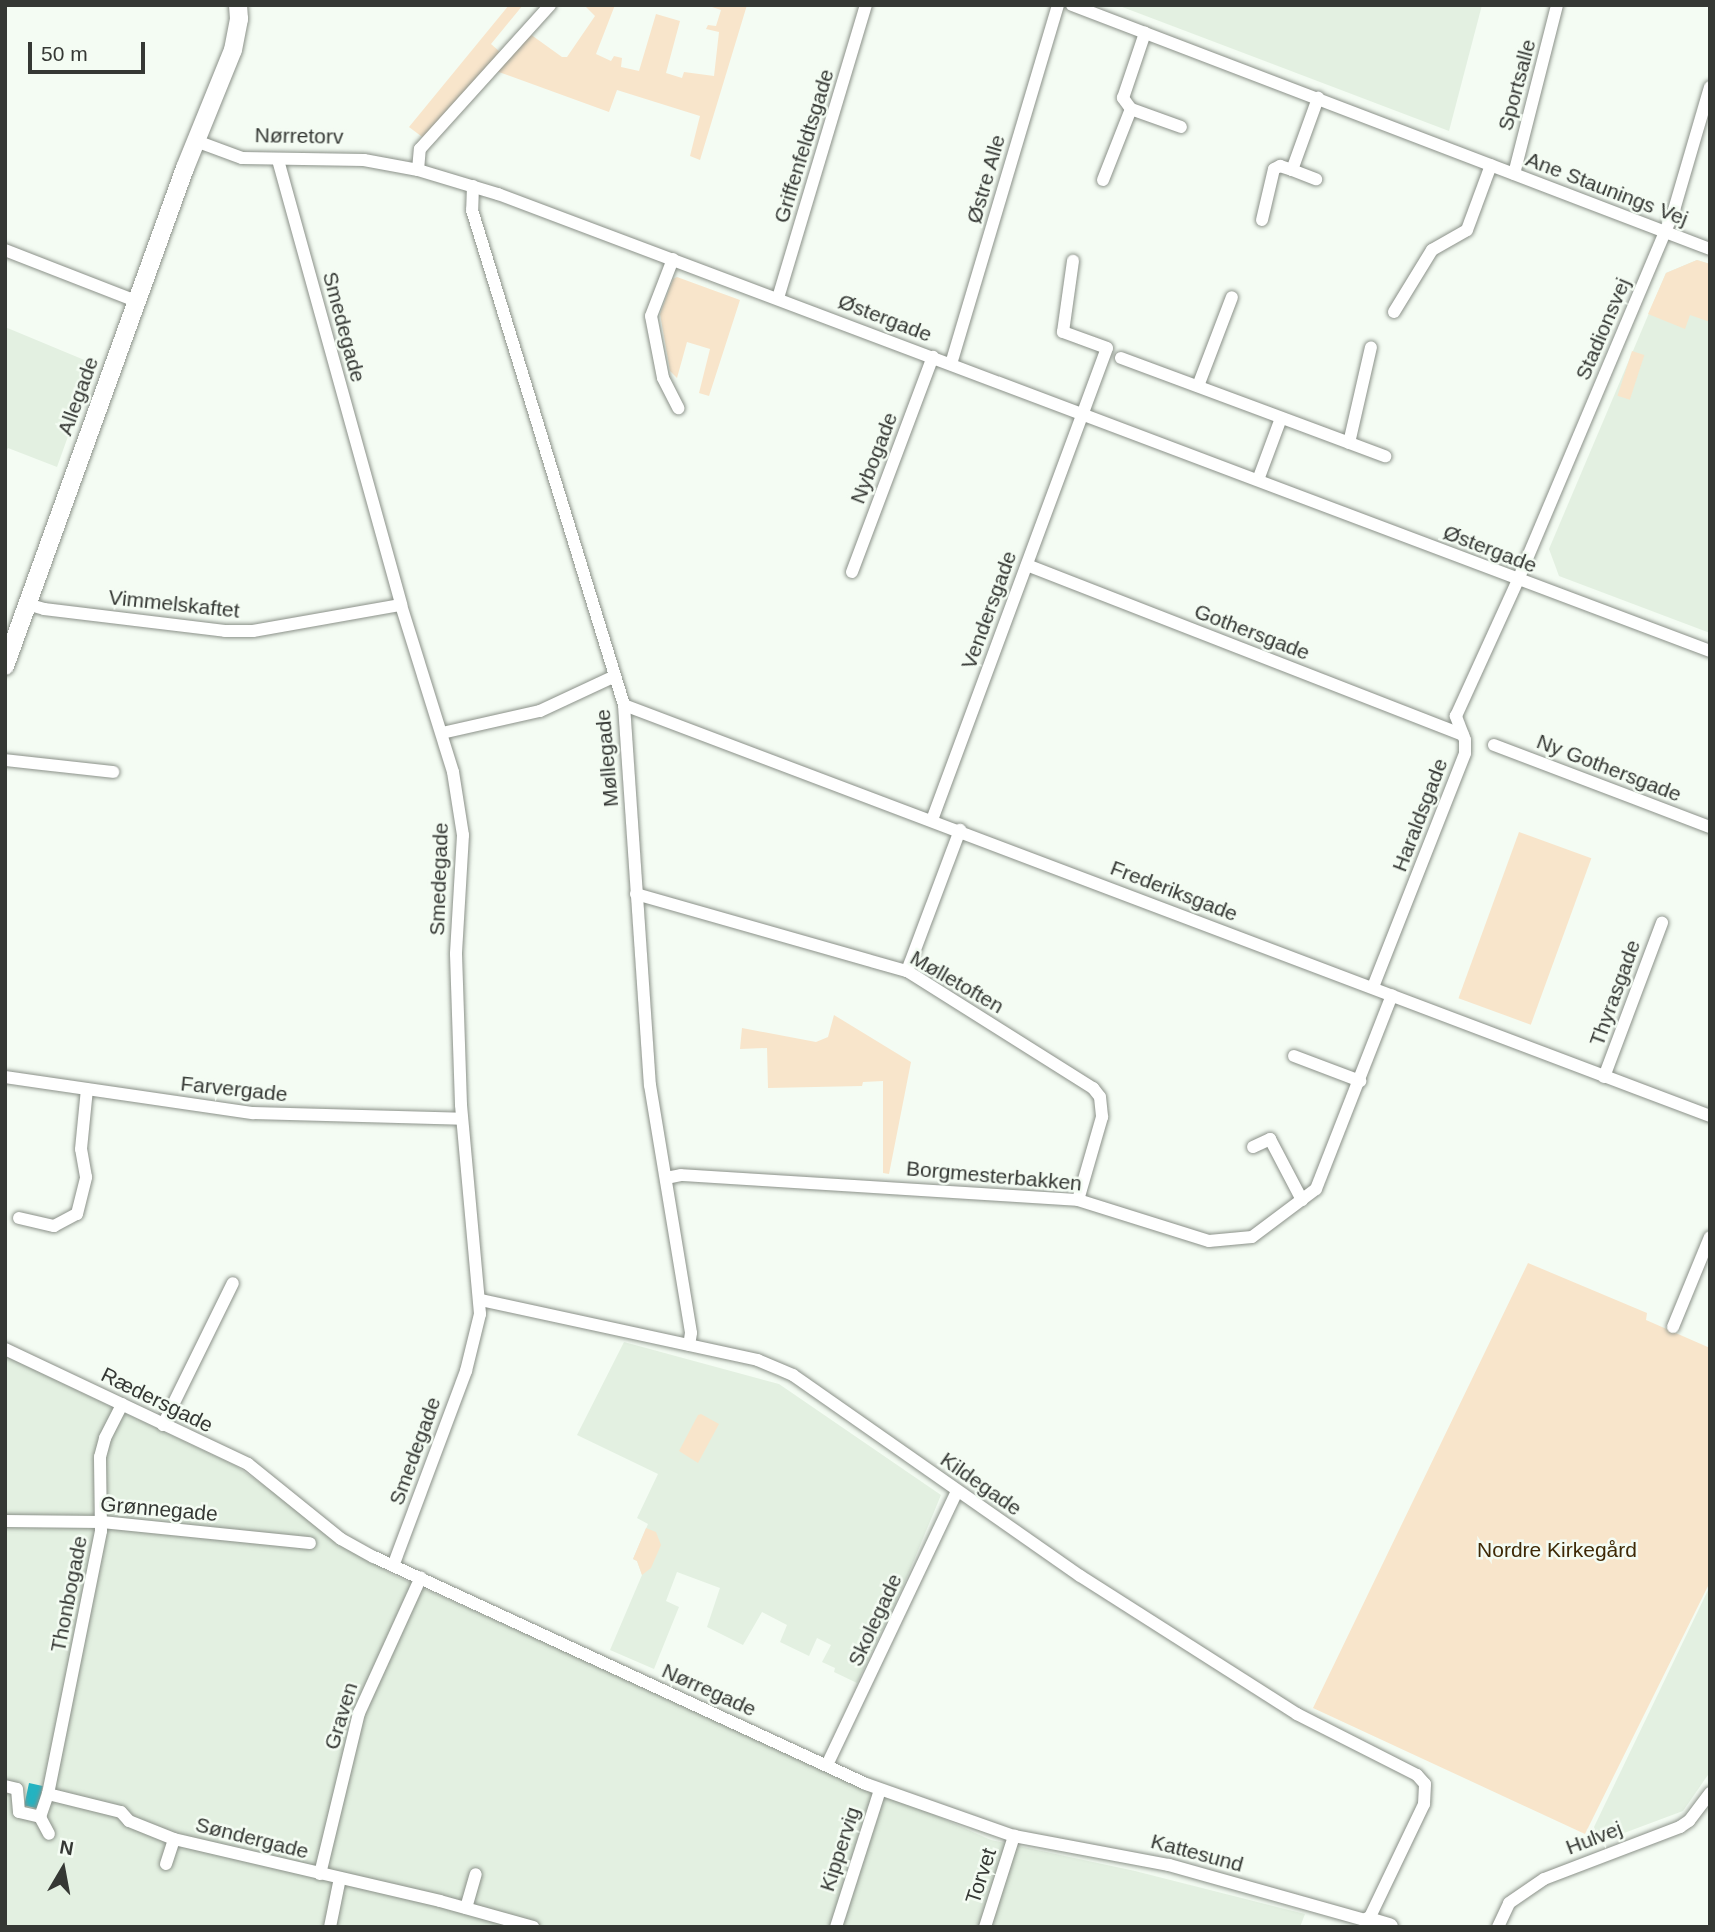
<!DOCTYPE html>
<html>
<head>
<meta charset="utf-8">
<style>
  body { margin:0 }
  #map { position:relative; width:1715px; height:1932px; overflow:hidden; background:#f4fcf3; font-family:Arial,sans-serif }
  div>[style] { position:absolute }
  [style*='--x'] { left:calc(var(--x)*1px); top:calc(var(--y)*1px); width:calc(var(--w)*1px); rotate:calc(var(--a)*1deg) }
  .built>* { inset:0; background:#e3f0e1 }
  .green>* { inset:0; background:#f8e5cb; transform-origin:0 0 }
  .water>* { inset:0; background:#24b3c1; transform-origin:0 0 }
  .roads { filter:drop-shadow(0 0 2px #8b9189) drop-shadow(0 0 2px #8b9189) }
  .street>* { height:12px; margin:-6px; padding:0 6px; transform-origin:6px; border-radius:6px; background:#fff }
  .secondary>* { height:18px; margin:-9px; padding:0 9px; transform-origin:9px; border-radius:9px; background:#fff }
  span { translate:-50% -50%; white-space:nowrap; text-align:center; line-height:1.15; -webkit-text-stroke:5px #f4fcf3; paint-order:stroke }
  .street-label { font-size:21px; color:#353834 }
  .park-label { font-size:21px; color:#3f2906 }
  .frame { position:absolute; inset:0; border:7px solid #353834; pointer-events:none }
  .north { position:absolute; left:28px; top:1834px; width:70px; height:70px; -webkit-text-stroke:5px #f4fcf3; paint-order:stroke; rotate:10deg; font-size:19px; font-weight:700; line-height:28px; text-align:center; color:#353834 }
  .north::after { content:''; display:block; margin:auto; width:24px; height:32px; background:#353834; clip-path:polygon(50% 0,100% 100%,50% 72%,0 100%) }
  .scale { position:absolute; left:28px; top:42px; width:117px; height:32px; box-sizing:border-box; border:4px solid #353834; border-top:0; padding-left:9px; font-size:21px; line-height:24px; white-space:nowrap; color:#353834; -webkit-text-stroke:5px #f4fcf3; paint-order:stroke }
</style>
</head>
<body>
<div id="map">
  <div class="built">
    <div style="clip-path:polygon(1117px 5px,1482px 5px,1449px 131px)"></div>
    <div style="clip-path:polygon(1697px 260px,1710px 264px,1710px 633px,1559px 576px,1549px 549px,1666px 273px)"></div>
    <div style="clip-path:polygon(5px 327px,94px 364px,57px 467px,8px 448px,5px 454px)"></div>
    <div style="clip-path:polygon(624px 1342px,779px 1384px,941px 1495px,902px 1589px,857px 1683px,834px 1672px,835px 1668px,822px 1662px,831px 1645px,817px 1638px,809px 1656px,780px 1642px,787px 1625px,762px 1612px,743px 1645px,707px 1627px,720px 1588px,677px 1572px,666px 1601px,679px 1607px,654px 1669px,610px 1650px,642px 1575px,637px 1561px,633px 1559px,648px 1524px,637px 1518px,658px 1474px,577px 1435px)"></div>
    <div style="clip-path:polygon(5px 1356px,236px 1466px,391px 1574px,991px 1840px,1135px 1871px,1305px 1914px,1300px 1927px,5px 1927px)"></div>
    <div style="clip-path:polygon(1710px 1586px,1710px 1772px,1683px 1811px,1600px 1842px,1594px 1827px)"></div>
  </div>
  <div class="green">
    <div style="clip-path:polygon(509px 5px,523px 5px,491px 44px,500px 52px,425px 139px,409px 127px)"></div>
    <div style="clip-path:polygon(584px 5px,615px 5px,596px 54px,611px 61px,614px 56px,622px 58px,621px 67px,639px 71px,656px 14px,680px 21px,666px 73px,682px 78px,684px 72px,714px 76px,719px 32px,706px 29px,708px 25px,716px 26px,721px 10px,706px 5px,747px 5px,700px 160px,690px 156px,700px 116px,617px 90px,609px 112px,496px 71px,530px 34px,562px 57px,567px 57px,595px 16px)"></div>
    <div style="clip-path:polygon(1697px 260px,1710px 264px,1710px 322px,1690px 315px,1685px 329px,1648px 314px,1666px 273px)"></div>
    <div style="clip-path:polygon(677px 277px,740px 300px,709px 396px,699px 393px,710px 349px,687px 342px,677px 378px,670px 371px,660px 314px,673px 279px)"></div>
    <div style="left:1632px;top:351px;width:13px;height:47px;rotate:18deg"></div>
    <div style="left:1519px;top:832px;width:77px;height:177px;rotate:20deg"></div>
    <div style="clip-path:polygon(834px 1015px,911px 1062px,889px 1174px,883px 1173px,883px 1081px,863px 1082px,862px 1086px,768px 1088px,767px 1048px,740px 1049px,742px 1028px,816px 1042px,828px 1037px)"></div>
    <div style="clip-path:polygon(1528px 1263px,1647px 1313px,1646px 1320px,1710px 1348px,1710px 1582px,1585px 1834px,1313px 1708px)"></div>
    <div style="clip-path:polygon(701px 1414px,719px 1424px,698px 1463px,679px 1451px,698px 1415px)"></div>
    <div style="clip-path:polygon(646px 1528px,656px 1532px,661px 1545px,651px 1568px,642px 1575px,637px 1561px,633px 1559px)"></div>
  </div>
  <div class="water">
    <div style="left:29px;top:1783px;width:14px;height:23px;rotate:12deg"></div>
  </div>
  <div class="roads">
    <div class="street">
      <div style="--x:1072;--y:5;--w:683;--a:20.93"></div>
      <div style="--x:1131;--y:109;--w:53;--a:19.8"></div>
      <div style="--x:196;--y:141;--w:49;--a:20.3"></div>
      <div style="--x:242;--y:158;--w:122;--a:0.9"></div>
      <div style="--x:364;--y:160;--w:55;--a:10.5"></div>
      <div style="--x:418;--y:170;--w:84;--a:16.7"></div>
      <div style="--x:498;--y:194;--w:1295;--a:20.66"></div>
      <div style="--x:278;--y:160;--w:462;--a:74.5"></div>
      <div style="--x:401;--y:605;--w:175;--a:72.7"></div>
      <div style="--x:453;--y:772;--w:64;--a:81"></div>
      <div style="--x:463;--y:835;--w:119;--a:93.4"></div>
      <div style="--x:456;--y:954;--w:151;--a:88.1"></div>
      <div style="--x:461;--y:1105;--w:210;--a:84.8"></div>
      <div style="--x:480;--y:1314;--w:59;--a:103.8"></div>
      <div style="--x:466;--y:1371;--w:208;--a:110.5"></div>
      <div style="--x:418;--y:170;--w:21;--a:-85"></div>
      <div style="--x:420;--y:149;--w:194;--a:-47.9"></div>
      <div style="--x:1292;--y:170;--w:26;--a:21"></div>
      <div style="--x:1514;--y:174;--w:174;--a:-75.7"></div>
      <div style="--x:1103;--y:180;--w:76;--a:-68.5"></div>
      <div style="--x:1131;--y:109;--w:14;--a:-126"></div>
      <div style="--x:1123;--y:98;--w:69;--a:-71.3"></div>
      <div style="--x:473;--y:186;--w:24;--a:92"></div>
      <div style="--x:472;--y:210;--w:518;--a:72.93"></div>
      <div style="--x:624;--y:705;--w:381;--a:86.1"></div>
      <div style="--x:650;--y:1085;--w:251;--a:80.6"></div>
      <div style="--x:691;--y:1333;--w:12;--a:99"></div>
      <div style="--x:1262;--y:220;--w:52;--a:-76.8"></div>
      <div style="--x:1274;--y:169;--w:7;--a:-27"></div>
      <div style="--x:1280;--y:166;--w:13;--a:18"></div>
      <div style="--x:1292;--y:170;--w:77;--a:-70.1"></div>
      <div style="--x:5;--y:250;--w:141;--a:21.3"></div>
      <div style="--x:673;--y:259;--w:61;--a:111.1"></div>
      <div style="--x:651;--y:316;--w:63;--a:79"></div>
      <div style="--x:663;--y:378;--w:34;--a:63"></div>
      <div style="--x:778;--y:298;--w:306;--a:-73.3"></div>
      <div style="--x:1394;--y:312;--w:73;--a:-58.5"></div>
      <div style="--x:1432;--y:250;--w:40;--a:-29.7"></div>
      <div style="--x:1467;--y:230;--w:69;--a:-69.7"></div>
      <div style="--x:1121;--y:358;--w:282;--a:20.4"></div>
      <div style="--x:951;--y:364;--w:375;--a:-73.4"></div>
      <div style="--x:1198;--y:386;--w:95;--a:-69.1"></div>
      <div style="--x:1349;--y:443;--w:98;--a:-77.1"></div>
      <div style="--x:1258;--y:480;--w:66;--a:-69.6"></div>
      <div style="--x:1027;--y:565;--w:468;--a:21.3"></div>
      <div style="--x:852;--y:572;--w:230;--a:-69.4"></div>
      <div style="--x:27;--y:604;--w:18;--a:16"></div>
      <div style="--x:44;--y:609;--w:182;--a:6.9"></div>
      <div style="--x:225;--y:631;--w:28;--a:0"></div>
      <div style="--x:253;--y:631;--w:150;--a:-10"></div>
      <div style="--x:624;--y:705;--w:1161;--a:20.73"></div>
      <div style="--x:442;--y:733;--w:100;--a:-12.7"></div>
      <div style="--x:540;--y:711;--w:81;--a:-25"></div>
      <div style="--x:1494;--y:745;--w:231;--a:20.8"></div>
      <div style="--x:5;--y:760;--w:109;--a:6.3"></div>
      <div style="--x:932;--y:820;--w:503;--a:-69.66"></div>
      <div style="--x:1107;--y:348;--w:47;--a:-160"></div>
      <div style="--x:1063;--y:332;--w:72;--a:-82"></div>
      <div style="--x:636;--y:894;--w:282;--a:15.9"></div>
      <div style="--x:907;--y:971;--w:220;--a:32.2"></div>
      <div style="--x:1093;--y:1088;--w:11;--a:52"></div>
      <div style="--x:1100;--y:1097;--w:20;--a:84"></div>
      <div style="--x:1102;--y:1117;--w:86;--a:106.1"></div>
      <div style="--x:907;--y:971;--w:151;--a:-69.4"></div>
      <div style="--x:1373;--y:987;--w:251;--a:-68.5"></div>
      <div style="--x:1465;--y:753;--w:13;--a:-90"></div>
      <div style="--x:1465;--y:740;--w:26;--a:-111"></div>
      <div style="--x:1456;--y:716;--w:149;--a:-65.5"></div>
      <div style="--x:1518;--y:580;--w:402;--a:-67.1"></div>
      <div style="--x:1674;--y:210;--w:128;--a:-73.7"></div>
      <div style="--x:1294;--y:1056;--w:71;--a:20.7"></div>
      <div style="--x:5;--y:1077;--w:251;--a:8.3"></div>
      <div style="--x:253;--y:1113;--w:209;--a:1.6"></div>
      <div style="--x:1604;--y:1077;--w:165;--a:-69.4"></div>
      <div style="--x:1253;--y:1147;--w:19;--a:-25"></div>
      <div style="--x:1270;--y:1139;--w:69;--a:62.3"></div>
      <div style="--x:666;--y:1178;--w:15;--a:-11"></div>
      <div style="--x:681;--y:1175;--w:398;--a:3.6"></div>
      <div style="--x:1078;--y:1200;--w:137;--a:17.4"></div>
      <div style="--x:1209;--y:1241;--w:43;--a:-5.3"></div>
      <div style="--x:1252;--y:1237;--w:80;--a:-36.9"></div>
      <div style="--x:1316;--y:1189;--w:208;--a:-68.6"></div>
      <div style="--x:19;--y:1218;--w:36;--a:13"></div>
      <div style="--x:54;--y:1226;--w:26;--a:-28"></div>
      <div style="--x:77;--y:1214;--w:38;--a:-76"></div>
      <div style="--x:86;--y:1177;--w:28;--a:-100"></div>
      <div style="--x:81;--y:1149;--w:60;--a:-84.3"></div>
      <div style="--x:1673;--y:1327;--w:97;--a:-67.7"></div>
      <div style="--x:5;--y:1349;--w:269;--a:25.3"></div>
      <div style="--x:248;--y:1464;--w:119;--a:38.9"></div>
      <div style="--x:341;--y:1539;--w:38;--a:29"></div>
      <div style="--x:374;--y:1557;--w:542;--a:24.77"></div>
      <div style="--x:866;--y:1784;--w:157;--a:19.4"></div>
      <div style="--x:1014;--y:1836;--w:158;--a:10.6"></div>
      <div style="--x:1169;--y:1865;--w:207;--a:15.7"></div>
      <div style="--x:1368;--y:1921;--w:130;--a:-64.4"></div>
      <div style="--x:1424;--y:1804;--w:20;--a:-87"></div>
      <div style="--x:1425;--y:1784;--w:12;--a:-132"></div>
      <div style="--x:1417;--y:1775;--w:135;--a:-153.1"></div>
      <div style="--x:1297;--y:1714;--w:257;--a:-147.5"></div>
      <div style="--x:1080;--y:1576;--w:350;--a:-145"></div>
      <div style="--x:793;--y:1375;--w:38;--a:-157"></div>
      <div style="--x:758;--y:1360;--w:283;--a:-167.8"></div>
      <div style="--x:163;--y:1425;--w:158;--a:-63.8"></div>
      <div style="--x:5;--y:1521;--w:97;--a:0.6"></div>
      <div style="--x:102;--y:1522;--w:209;--a:5.8"></div>
      <div style="--x:827;--y:1765;--w:303;--a:-64.6"></div>
      <div style="--x:5;--y:1786;--w:12;--a:14"></div>
      <div style="--x:17;--y:1789;--w:23;--a:85"></div>
      <div style="--x:19;--y:1812;--w:22;--a:13"></div>
      <div style="--x:40;--y:1817;--w:24;--a:-71"></div>
      <div style="--x:48;--y:1794;--w:75;--a:13.9"></div>
      <div style="--x:121;--y:1812;--w:12;--a:48"></div>
      <div style="--x:129;--y:1821;--w:48;--a:21.8"></div>
      <div style="--x:174;--y:1839;--w:273;--a:13.1"></div>
      <div style="--x:440;--y:1901;--w:97;--a:15.6"></div>
      <div style="--x:48;--y:1794;--w:268;--a:-78.6"></div>
      <div style="--x:101;--y:1531;--w:74;--a:-90.8"></div>
      <div style="--x:100;--y:1457;--w:20;--a:-75"></div>
      <div style="--x:105;--y:1438;--w:38;--a:-63"></div>
      <div style="--x:40;--y:1817;--w:19;--a:62"></div>
      <div style="--x:166;--y:1864;--w:26;--a:-72"></div>
      <div style="--x:320;--y:1874;--w:166;--a:-76.4"></div>
      <div style="--x:359;--y:1713;--w:149;--a:-65.5"></div>
      <div style="--x:466;--y:1908;--w:35;--a:-74"></div>
      <div style="--x:330;--y:1927;--w:50;--a:-78.5"></div>
      <div style="--x:836;--y:1927;--w:144;--a:-72.2"></div>
      <div style="--x:985;--y:1927;--w:96;--a:-72.3"></div>
      <div style="--x:1498;--y:1927;--w:26;--a:-65"></div>
      <div style="--x:1509;--y:1903;--w:42;--a:-34.4"></div>
      <div style="--x:1544;--y:1879;--w:146;--a:-20.9"></div>
      <div style="--x:1680;--y:1827;--w:11;--a:-34"></div>
      <div style="--x:1689;--y:1821;--w:35;--a:-53"></div>
    </div>
    <div class="secondary">
      <div style="--x:5;--y:666;--w:530;--a:-70.13"></div>
      <div style="--x:185;--y:168;--w:127;--a:-67.9"></div>
      <div style="--x:233;--y:50;--w:32;--a:-79"></div>
      <div style="--x:239;--y:19;--w:14;--a:-94"></div>
      <div style="--x:1368;--y:1921;--w:22;--a:16"></div>
    </div>
  </div>
  <div class="street-label">
    <span style="left:1517px;top:85px;rotate:-75deg">Sportsalle</span>
    <span style="left:299px;top:136px;rotate:1deg">Nørretorv</span>
    <span style="left:804px;top:146px;rotate:-73deg">Griffenfeldtsgade</span>
    <span style="left:986px;top:179px;rotate:-74deg">Østre Alle</span>
    <span style="left:1607px;top:189px;rotate:21deg">Ane Staunings Vej</span>
    <span style="left:885px;top:318px;rotate:21deg">Østergade</span>
    <span style="left:344px;top:327px;rotate:75deg">Smedegade</span>
    <span style="left:1603px;top:329px;rotate:-67deg">Stadionsvej</span>
    <span style="left:78px;top:396px;rotate:-70deg">Allegade</span>
    <span style="left:874px;top:458px;rotate:-69deg">Nybogade</span>
    <span style="left:1490px;top:549px;rotate:21deg">Østergade</span>
    <span style="left:174px;top:604px;rotate:6deg">Vimmelskaftet</span>
    <span style="left:989px;top:610px;rotate:-70deg">Vendersgade</span>
    <span style="left:1252px;top:632px;rotate:21deg">Gothersgade</span>
    <span style="left:607px;top:758px;rotate:-95deg">Møllegade</span>
    <span style="left:1609px;top:768px;rotate:21deg">Ny Gothersgade</span>
    <span style="left:1420px;top:815px;rotate:-69deg">Haraldsgade</span>
    <span style="left:439px;top:879px;rotate:-88deg">Smedegade</span>
    <span style="left:1174px;top:891px;rotate:21deg">Frederiksgade</span>
    <span style="left:957px;top:982px;rotate:30deg">Mølletoften</span>
    <span style="left:1615px;top:993px;rotate:-70deg">Thyrasgade</span>
    <span style="left:234px;top:1089px;rotate:6deg">Farvergade</span>
    <span style="left:994px;top:1176px;rotate:5deg">Borgmesterbakken</span>
    <span style="left:157px;top:1400px;rotate:26deg">Rædersgade</span>
    <span style="left:415px;top:1451px;rotate:-70deg">Smedegade</span>
    <span style="left:981px;top:1484px;rotate:35deg">Kildegade</span>
    <span style="left:159px;top:1509px;rotate:5deg">Grønnegade</span>
    <span style="left:69px;top:1594px;rotate:-79deg">Thonbogade</span>
    <span style="left:875px;top:1620px;rotate:-65deg">Skolegade</span>
    <span style="left:709px;top:1690px;rotate:24deg">Nørregade</span>
    <span style="left:341px;top:1716px;rotate:-73deg">Graven</span>
    <span style="left:252px;top:1838px;rotate:14deg">Søndergade</span>
    <span style="left:1594px;top:1838px;rotate:-21deg">Hulvej</span>
    <span style="left:840px;top:1849px;rotate:-72deg">Kippervig</span>
    <span style="left:1197px;top:1853px;rotate:15deg">Kattesund</span>
    <span style="left:981px;top:1876px;rotate:-72deg">Torvet</span>
  </div>
  <div class="park-label">
    <span style="left:1557px;top:1550px">Nordre Kirkegård</span>
  </div>
  <div class="frame"></div>
  <div class="north">N</div>
  <div class="scale">50 m</div>
</div>
</body>
</html>
